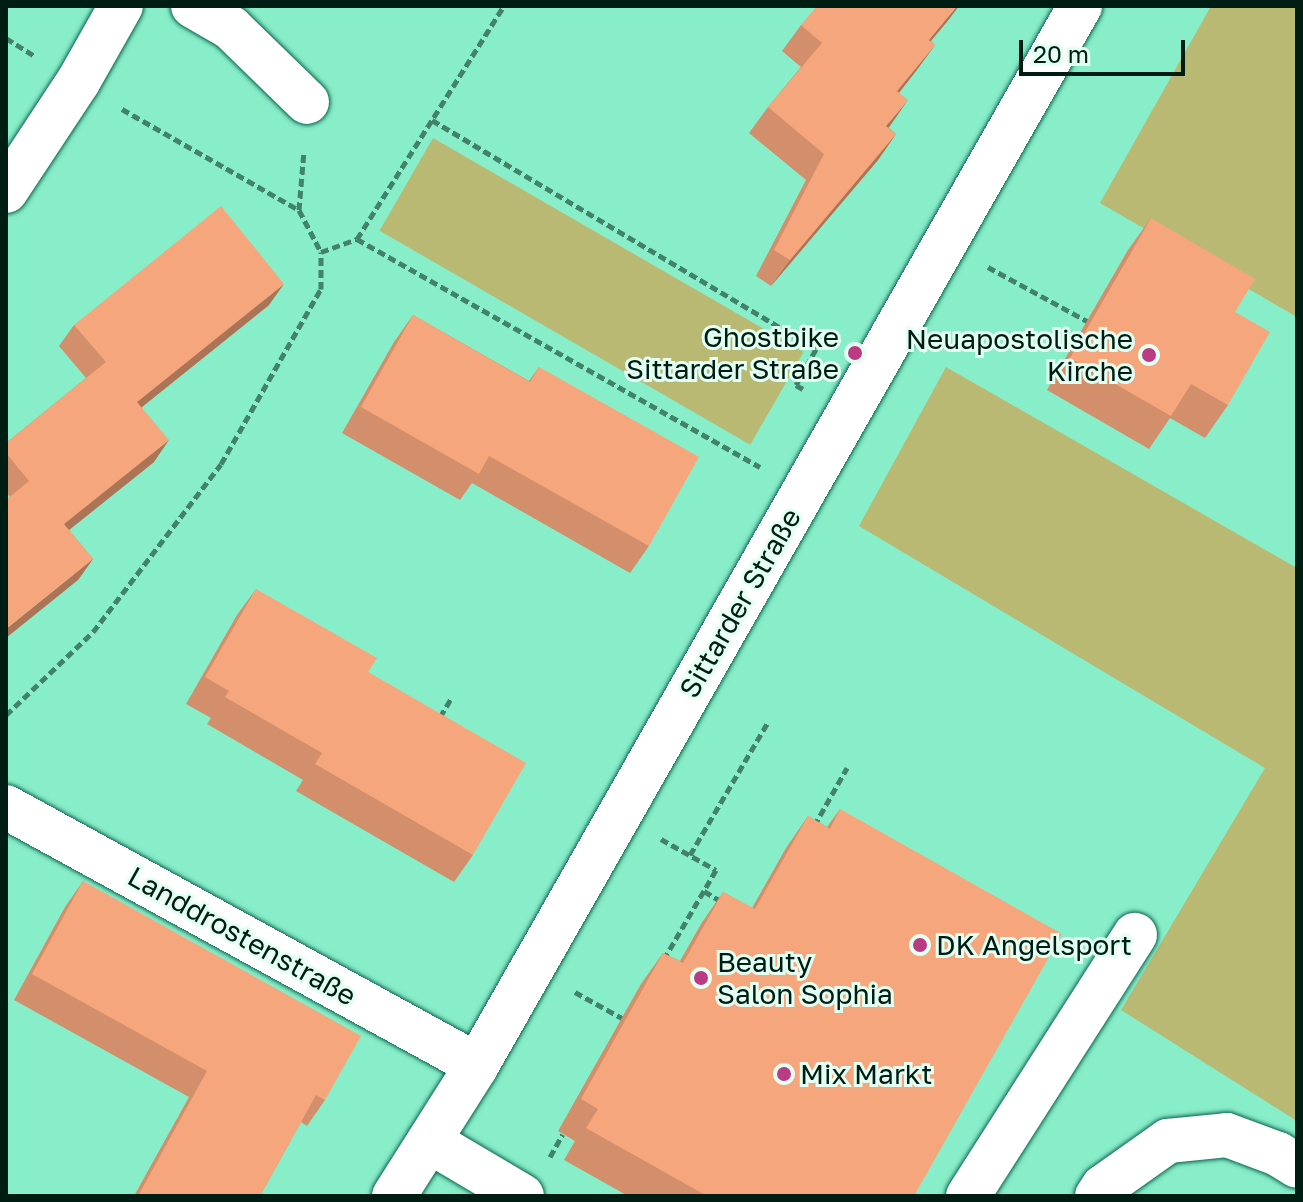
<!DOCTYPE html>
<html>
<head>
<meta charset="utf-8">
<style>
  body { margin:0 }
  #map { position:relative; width:1303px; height:1202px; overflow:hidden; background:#88edc9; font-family:"Golos Text",sans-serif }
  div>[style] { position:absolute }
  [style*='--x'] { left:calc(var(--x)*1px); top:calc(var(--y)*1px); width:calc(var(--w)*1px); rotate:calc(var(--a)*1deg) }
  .green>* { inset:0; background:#b9b974; transform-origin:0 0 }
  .path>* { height:5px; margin-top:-2.5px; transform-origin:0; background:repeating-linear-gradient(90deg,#42826b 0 8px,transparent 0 12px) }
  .roads { filter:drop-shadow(0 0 2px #08644c) drop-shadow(0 0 2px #08644c) }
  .minor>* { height:44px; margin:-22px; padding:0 22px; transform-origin:22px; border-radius:22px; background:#fff }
  .wall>* { inset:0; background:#d38f6b }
  .shaded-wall>* { inset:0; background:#ac7457 }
  .building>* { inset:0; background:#f5a67c }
  .dots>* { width:22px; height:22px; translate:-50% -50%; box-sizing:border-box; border:4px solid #e3fff3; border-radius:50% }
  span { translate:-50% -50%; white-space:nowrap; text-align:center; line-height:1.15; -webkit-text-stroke:6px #e3fff3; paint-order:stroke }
  .poi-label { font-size:28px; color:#001d13 }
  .right { translate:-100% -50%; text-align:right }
  .left { translate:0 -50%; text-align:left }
  .street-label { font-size:28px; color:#001d13 }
  .frame { position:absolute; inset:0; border:8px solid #001d13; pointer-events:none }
  .scale { position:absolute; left:1019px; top:40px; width:166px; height:36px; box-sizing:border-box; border:4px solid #001d13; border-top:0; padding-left:10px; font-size:24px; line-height:28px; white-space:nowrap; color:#001d13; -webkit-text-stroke:6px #e3fff3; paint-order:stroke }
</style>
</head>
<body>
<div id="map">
  <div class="green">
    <div style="clip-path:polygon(1211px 6px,1297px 6px,1297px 317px,1100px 203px)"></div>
    <div style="left:433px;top:138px;width:428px;height:107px;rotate:30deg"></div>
    <div style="clip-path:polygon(946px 367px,1297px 568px,1297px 1121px,1121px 1010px,1265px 768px,859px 526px)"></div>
  </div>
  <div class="path">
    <div style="--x:6;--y:38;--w:34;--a:32"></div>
    <div style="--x:122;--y:109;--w:204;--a:29.7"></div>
    <div style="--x:299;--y:210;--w:47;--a:62.4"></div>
    <div style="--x:432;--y:120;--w:447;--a:30.8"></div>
    <div style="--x:816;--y:349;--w:41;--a:119.1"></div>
    <div style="--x:796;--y:385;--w:8;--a:30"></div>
    <div style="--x:299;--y:210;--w:59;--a:-85.2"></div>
    <div style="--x:357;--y:239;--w:463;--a:29.5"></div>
    <div style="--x:988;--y:267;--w:113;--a:28.6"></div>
    <div style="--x:6;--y:715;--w:120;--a:-43.7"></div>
    <div style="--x:93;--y:632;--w:211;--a:-52.7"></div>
    <div style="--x:221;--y:464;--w:202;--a:-60.3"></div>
    <div style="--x:321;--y:289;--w:37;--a:-90"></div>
    <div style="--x:321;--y:252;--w:38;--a:-20"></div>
    <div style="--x:357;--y:239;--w:275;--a:-57.8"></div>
    <div style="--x:440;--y:717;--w:23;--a:-59"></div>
    <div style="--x:814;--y:826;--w:67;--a:-60.4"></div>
    <div style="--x:661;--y:839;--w:63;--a:29.4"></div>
    <div style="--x:716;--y:870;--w:103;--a:120.3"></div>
    <div style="--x:690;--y:855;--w:154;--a:-59.6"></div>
    <div style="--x:704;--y:891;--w:21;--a:31"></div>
    <div style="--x:575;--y:992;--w:54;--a:29"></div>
    <div style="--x:550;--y:1157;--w:26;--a:-61"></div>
  </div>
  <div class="roads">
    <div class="minor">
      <div style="--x:193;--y:6;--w:44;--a:30.1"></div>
      <div style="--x:231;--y:28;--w:106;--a:44.2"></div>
      <div style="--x:6;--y:191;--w:131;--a:-56.6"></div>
      <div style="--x:78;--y:82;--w:87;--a:-60.5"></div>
      <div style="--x:6;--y:807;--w:537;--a:28.71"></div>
      <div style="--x:429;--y:1141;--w:108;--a:30.6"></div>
      <div style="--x:394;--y:1196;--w:155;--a:-57.6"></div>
      <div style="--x:477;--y:1065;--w:1219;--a:-60.34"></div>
      <div style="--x:968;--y:1196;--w:310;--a:-57.4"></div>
      <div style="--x:1097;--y:1196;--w:11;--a:-56"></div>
      <div style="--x:1103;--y:1187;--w:80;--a:-35.3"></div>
      <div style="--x:1168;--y:1141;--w:59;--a:-5.8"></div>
      <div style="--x:1227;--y:1135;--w:54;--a:20.4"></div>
      <div style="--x:1278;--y:1154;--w:22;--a:32"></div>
    </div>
  </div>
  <div class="wall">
    <div style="clip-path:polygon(950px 18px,931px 41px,935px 45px,916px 71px,899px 93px,888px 127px,896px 134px,878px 160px,771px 286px,756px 276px,806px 180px,749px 133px,768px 107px,801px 67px,782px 51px,801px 25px)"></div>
    <div style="clip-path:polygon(1151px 218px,1235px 312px,1228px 405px,1205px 438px,1170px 418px,1149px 449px,1047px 390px,1128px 250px)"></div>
    <div style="clip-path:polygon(269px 305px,142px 407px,154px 462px,69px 530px,93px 559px,78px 580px,6px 492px,6px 443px,86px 378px,59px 346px,74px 325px)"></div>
    <div style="clip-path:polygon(413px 315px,529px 381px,539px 367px,649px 546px,630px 573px,472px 483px,460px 500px,342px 433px,394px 342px)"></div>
    <div style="clip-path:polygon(256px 589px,368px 672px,473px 855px,454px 882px,296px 791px,303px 780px,207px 724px,211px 718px,186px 704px,237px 615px)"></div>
    <div style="clip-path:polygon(840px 809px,914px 1196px,628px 1196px,564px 1160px,575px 1141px,558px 1131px,641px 984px,663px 953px,680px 961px,701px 924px,723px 892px,752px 908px,786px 848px,808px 816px,827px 827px)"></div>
    <div style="clip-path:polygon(83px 881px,325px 1100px,307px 1126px,301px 1122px,260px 1196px,134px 1196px,189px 1097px,14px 1000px,65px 907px)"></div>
  </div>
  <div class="shaded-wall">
    <div style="clip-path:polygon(957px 6px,959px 6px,950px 18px,910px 66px,929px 40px)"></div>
    <div style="clip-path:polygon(935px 45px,916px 71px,879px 118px,897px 91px)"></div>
    <div style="clip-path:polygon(908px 100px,890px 126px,868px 152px,886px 126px)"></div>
    <div style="clip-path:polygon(896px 134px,878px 160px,771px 286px,790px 260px)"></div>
    <div style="clip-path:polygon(284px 284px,269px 305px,122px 423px,137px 402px)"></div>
    <div style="clip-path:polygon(169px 440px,154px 462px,49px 546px,64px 524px)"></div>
    <div style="clip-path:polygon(93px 559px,78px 580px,6px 638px,6px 629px)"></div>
  </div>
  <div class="building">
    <div style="clip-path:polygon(817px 6px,957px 6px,929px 40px,935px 45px,897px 91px,908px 100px,886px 126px,896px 134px,790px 260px,774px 250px,824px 154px,768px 107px,822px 43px,801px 25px)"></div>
    <div style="clip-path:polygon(221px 206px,284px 284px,137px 402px,169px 440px,64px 524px,93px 559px,6px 629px,6px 500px,29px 481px,6px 453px,6px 443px,106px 362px,74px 325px)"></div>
    <div style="clip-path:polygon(1151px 218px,1255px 279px,1235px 312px,1270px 332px,1228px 405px,1191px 384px,1171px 416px,1070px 358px)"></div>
    <div style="clip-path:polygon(413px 315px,530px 382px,539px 367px,699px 457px,649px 546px,489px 456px,479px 474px,361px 407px)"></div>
    <div style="clip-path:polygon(256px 589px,377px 658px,368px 672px,526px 763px,473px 855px,315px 764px,322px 753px,225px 697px,229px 691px,205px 677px)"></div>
    <div style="clip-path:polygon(840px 809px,1062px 934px,914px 1196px,747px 1196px,743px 1194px,742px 1196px,707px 1196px,586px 1128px,598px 1109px,581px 1099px,663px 953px,683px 963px,723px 892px,755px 909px,808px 816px,830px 829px)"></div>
    <div style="clip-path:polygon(83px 881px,361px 1036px,325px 1100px,316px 1095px,260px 1196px,138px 1196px,207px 1071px,32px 974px)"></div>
  </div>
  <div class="dots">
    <div style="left:855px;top:353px;background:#ba3a84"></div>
    <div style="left:1149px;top:355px;background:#ba3a84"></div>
    <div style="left:920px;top:945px;background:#ba3a84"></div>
    <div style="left:701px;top:978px;background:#ba3a84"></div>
    <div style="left:784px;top:1074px;background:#ba3a84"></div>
  </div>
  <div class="poi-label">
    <span class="right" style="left:839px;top:353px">Ghostbike<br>Sittarder Straße</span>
    <span class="right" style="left:1133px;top:355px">Neuapostolische<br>Kirche</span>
    <span class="left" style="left:936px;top:945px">DK Angelsport</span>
    <span class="left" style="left:717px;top:978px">Beauty<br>Salon Sophia</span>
    <span class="left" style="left:800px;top:1074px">Mix Markt</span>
  </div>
  <div class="street-label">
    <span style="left:740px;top:603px;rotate:-60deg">Sittarder Straße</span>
    <span style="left:242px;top:936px;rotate:29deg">Landdrostenstraße</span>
  </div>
  <div class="frame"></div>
  <div class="scale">20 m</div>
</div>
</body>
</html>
